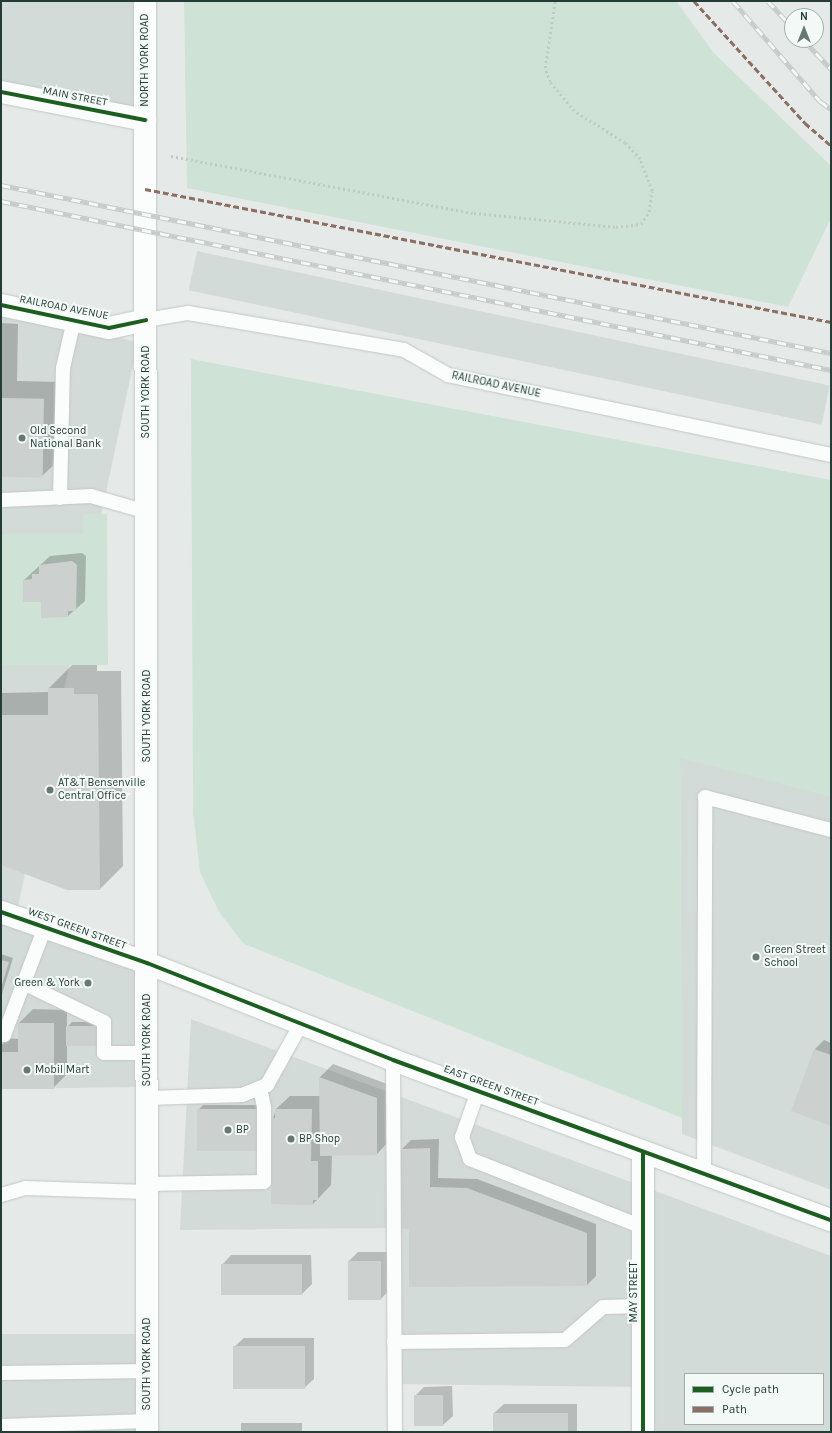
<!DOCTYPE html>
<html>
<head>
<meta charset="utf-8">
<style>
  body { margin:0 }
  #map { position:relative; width:832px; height:1433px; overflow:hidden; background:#e5eae8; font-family:Karla,sans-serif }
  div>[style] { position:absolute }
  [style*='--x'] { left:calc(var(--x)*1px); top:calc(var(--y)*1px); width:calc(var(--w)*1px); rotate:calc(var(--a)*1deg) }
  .built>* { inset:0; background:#d3dbd8; transform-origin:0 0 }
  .green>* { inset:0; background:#cfe2d6 }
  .shadow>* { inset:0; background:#0003; transform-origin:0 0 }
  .building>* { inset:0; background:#ccd1cf; transform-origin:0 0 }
  .path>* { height:2.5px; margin-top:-1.25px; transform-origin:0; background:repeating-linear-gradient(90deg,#c2cac7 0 2px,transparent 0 5px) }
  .roads { filter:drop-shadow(0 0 1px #c2c7c5) drop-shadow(0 0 1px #c2c7c5) }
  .lane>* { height:14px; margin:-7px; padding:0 7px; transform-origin:7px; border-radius:7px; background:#fbfcfc }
  .street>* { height:22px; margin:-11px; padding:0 11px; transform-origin:11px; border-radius:11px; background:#fbfcfc }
  .secondary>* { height:22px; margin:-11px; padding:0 11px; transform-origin:11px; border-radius:11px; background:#fbfcfc }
  .rail>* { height:4.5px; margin-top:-2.25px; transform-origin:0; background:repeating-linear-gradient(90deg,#f3f9f6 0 9px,#c7cbca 0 18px); box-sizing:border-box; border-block:1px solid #c7cbca }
  .quiet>* { height:3px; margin-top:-1.5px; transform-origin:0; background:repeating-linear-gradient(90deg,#8d6e63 0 6px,transparent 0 9px) }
  .cycleway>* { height:4px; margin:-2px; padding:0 2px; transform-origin:2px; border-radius:2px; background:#1b5e20 }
  .dots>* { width:11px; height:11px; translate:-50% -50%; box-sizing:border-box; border:2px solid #f3f9f6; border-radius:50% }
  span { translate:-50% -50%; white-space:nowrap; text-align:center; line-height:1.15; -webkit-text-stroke:4px #f3f9f6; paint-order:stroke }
  .street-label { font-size:11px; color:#243c37 }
  .poi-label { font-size:11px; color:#243c37 }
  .left { translate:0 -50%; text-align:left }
  .right { translate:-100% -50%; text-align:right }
  .frame { position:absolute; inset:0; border:2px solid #243c37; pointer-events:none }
  .legend { position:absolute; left:684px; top:1373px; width:140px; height:52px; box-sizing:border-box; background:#f3f9f6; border:1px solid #a0adaa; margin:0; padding:5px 7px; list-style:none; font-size:12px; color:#243c37 }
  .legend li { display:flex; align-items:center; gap:8px; height:20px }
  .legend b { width:20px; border:1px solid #a0adaa }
  .north { position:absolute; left:784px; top:8px; width:40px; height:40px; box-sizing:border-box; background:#f3f9f6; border:1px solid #a0adaa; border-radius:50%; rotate:0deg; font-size:11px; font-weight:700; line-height:16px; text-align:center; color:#243c37 }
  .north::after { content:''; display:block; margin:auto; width:14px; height:18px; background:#687975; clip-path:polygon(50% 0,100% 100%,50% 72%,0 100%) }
</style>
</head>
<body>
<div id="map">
  <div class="built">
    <div style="clip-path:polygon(1px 1px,140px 1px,141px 113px,1px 85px)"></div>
    <div style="left:197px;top:251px;width:647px;height:40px;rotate:12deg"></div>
    <div style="left:1px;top:313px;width:140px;height:591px;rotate:12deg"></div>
    <div style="clip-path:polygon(680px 757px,831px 796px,831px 1190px,682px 1134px)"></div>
    <div style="clip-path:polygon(1px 917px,141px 967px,140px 1087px,1px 1089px)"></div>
    <div style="clip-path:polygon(evenodd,191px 1019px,831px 1256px,831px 1432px,639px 1432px,640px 1387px,391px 1384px,389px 1228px,180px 1230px,191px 1019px,685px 1374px,823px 1374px,823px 1424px,685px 1424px,685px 1374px)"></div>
    <div style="left:141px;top:1334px;width:98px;height:140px;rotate:90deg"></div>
  </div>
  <div class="green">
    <div style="clip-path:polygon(184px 1px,676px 1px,714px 53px,831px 166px,831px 218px,788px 307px,187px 188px)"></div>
    <div style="clip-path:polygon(191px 359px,831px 480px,831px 796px,680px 758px,682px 1118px,244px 944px,219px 912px,200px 872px,193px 812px)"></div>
    <div style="clip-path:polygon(evenodd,83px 514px,107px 514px,108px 665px,1px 665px,1px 534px,83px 534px,83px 514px,65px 564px,77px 565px,76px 611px,68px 611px,68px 617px,41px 618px,41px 602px,23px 602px,23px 580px,32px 579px,32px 574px,39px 574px,39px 565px,65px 564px)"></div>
  </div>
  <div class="shadow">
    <div style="clip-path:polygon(1px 323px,18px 324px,17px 381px,61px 382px,60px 459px,42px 476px,1px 476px)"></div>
    <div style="clip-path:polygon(82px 553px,86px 556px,85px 601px,68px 616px,42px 617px,42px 601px,24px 580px,50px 556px)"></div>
    <div style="clip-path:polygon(72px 665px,97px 665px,97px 671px,121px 671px,123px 866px,100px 889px,1px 864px,1px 693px,49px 692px,49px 688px)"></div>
    <div style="clip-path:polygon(1px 954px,13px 958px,1px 997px)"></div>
    <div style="clip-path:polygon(33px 1009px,67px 1010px,67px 1027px,72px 1022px,101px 1022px,101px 1040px,67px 1045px,67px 1074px,53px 1088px,1px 1088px,1px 1046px,8px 1038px,19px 1039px,19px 1023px)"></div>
    <div style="clip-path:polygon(824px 1040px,831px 1043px,831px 1124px,815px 1049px)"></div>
    <div style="clip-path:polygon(333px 1064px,390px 1085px,390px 1140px,377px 1154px,332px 1155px,331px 1185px,313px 1204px,273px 1118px,276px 1109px,290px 1096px,320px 1096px,320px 1077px)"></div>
    <div style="clip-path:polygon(203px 1105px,264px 1105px,259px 1150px,198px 1110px)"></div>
    <div style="clip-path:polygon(439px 1139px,438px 1178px,477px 1179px,596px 1224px,596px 1276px,587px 1285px,410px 1228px,402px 1149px,411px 1140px)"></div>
    <div style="clip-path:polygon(358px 1252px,390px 1252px,390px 1289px,381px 1299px,349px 1299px,349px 1261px)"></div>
    <div style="clip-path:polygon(231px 1255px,311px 1255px,312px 1284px,302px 1294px,222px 1265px)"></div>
    <div style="clip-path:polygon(244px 1338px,314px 1338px,314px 1379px,304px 1388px,234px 1347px)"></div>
    <div style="clip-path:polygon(452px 1386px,453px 1416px,443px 1425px,415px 1396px,424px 1387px)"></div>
    <div style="clip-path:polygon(504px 1404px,577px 1404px,577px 1432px,495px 1432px,494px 1413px)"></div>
    <div style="left:241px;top:1423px;width:61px;height:13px"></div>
  </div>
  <div class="building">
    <div style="left:1px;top:398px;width:43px;height:79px;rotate:1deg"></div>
    <div style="clip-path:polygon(72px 561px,77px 565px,76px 611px,68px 611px,68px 617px,41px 618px,41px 602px,23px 602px,23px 580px,32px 579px,32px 574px,39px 574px,39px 565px)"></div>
    <div style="clip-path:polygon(48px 688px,74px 688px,74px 694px,98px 694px,100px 890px,67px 890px,1px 865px,1px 715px,48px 715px)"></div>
    <div style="clip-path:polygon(1px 960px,9px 962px,1px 988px)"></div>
    <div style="clip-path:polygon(18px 1023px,54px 1023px,54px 1089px,1px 1089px,1px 1052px,18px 1052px)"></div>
    <div style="left:66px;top:1026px;width:31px;height:20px"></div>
    <div style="clip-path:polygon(814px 1049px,831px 1055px,831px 1126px,791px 1111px)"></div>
    <div style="clip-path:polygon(319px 1077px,377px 1098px,377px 1155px,320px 1156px)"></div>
    <div style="left:197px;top:1109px;width:63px;height:42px"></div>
    <div style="clip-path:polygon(275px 1109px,312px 1109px,311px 1161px,318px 1161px,318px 1200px,313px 1200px,313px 1205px,271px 1204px,272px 1118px,275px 1118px)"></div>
    <div style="clip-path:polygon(430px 1148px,430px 1187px,467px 1188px,587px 1233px,587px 1286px,409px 1287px,409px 1229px,401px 1229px,401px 1149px)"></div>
    <div style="left:348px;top:1261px;width:33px;height:39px"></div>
    <div style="left:221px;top:1264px;width:81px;height:31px"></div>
    <div style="left:305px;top:1346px;width:43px;height:72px;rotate:90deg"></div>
    <div style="left:414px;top:1395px;width:29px;height:31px"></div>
    <div style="left:493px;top:1413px;width:75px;height:19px"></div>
  </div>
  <div class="path">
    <div style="--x:171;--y:156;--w:308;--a:10.7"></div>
    <div style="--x:474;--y:213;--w:143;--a:5.6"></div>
    <div style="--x:616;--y:227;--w:25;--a:-7"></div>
    <div style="--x:641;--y:224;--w:14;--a:-56"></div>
    <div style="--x:649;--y:212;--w:21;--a:-82"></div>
    <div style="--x:652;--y:191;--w:34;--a:-111"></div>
    <div style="--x:640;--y:159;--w:22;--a:-133"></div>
    <div style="--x:625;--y:143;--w:60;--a:-147.9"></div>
    <div style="--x:574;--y:111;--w:38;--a:-130"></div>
    <div style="--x:550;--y:82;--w:15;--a:-110"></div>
    <div style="--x:545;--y:68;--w:68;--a:-81.5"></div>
  </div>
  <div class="roads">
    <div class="lane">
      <div style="--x:146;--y:320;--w:43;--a:-9.5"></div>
      <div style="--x:188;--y:313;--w:219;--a:9.7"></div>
      <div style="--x:404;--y:350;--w:51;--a:29.6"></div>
      <div style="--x:448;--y:375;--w:391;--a:11.8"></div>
      <div style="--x:60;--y:498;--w:130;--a:-88.7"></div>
      <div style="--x:63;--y:368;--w:49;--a:-77.1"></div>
      <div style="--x:1;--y:500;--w:90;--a:-2.5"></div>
      <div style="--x:91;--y:496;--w:58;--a:15.9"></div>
      <div style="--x:23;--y:983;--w:90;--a:25.7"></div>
      <div style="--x:104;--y:1022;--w:31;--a:90"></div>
      <div style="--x:104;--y:1053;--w:43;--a:0"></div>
      <div style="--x:1;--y:1035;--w:3;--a:0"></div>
      <div style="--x:4;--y:1035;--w:116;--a:-69.2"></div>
      <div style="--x:393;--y:1060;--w:372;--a:89.7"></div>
      <div style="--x:478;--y:1091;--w:49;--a:109.2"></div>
      <div style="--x:462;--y:1137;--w:23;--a:70"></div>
      <div style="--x:470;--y:1159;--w:186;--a:21.5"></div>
      <div style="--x:147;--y:1098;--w:95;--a:-1.8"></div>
      <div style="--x:242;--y:1095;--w:27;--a:-22"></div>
      <div style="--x:267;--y:1085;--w:70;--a:-60.9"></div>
      <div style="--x:704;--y:1175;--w:378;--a:-89.8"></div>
      <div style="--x:705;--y:797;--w:130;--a:14.7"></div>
      <div style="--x:146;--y:1184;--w:118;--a:-1"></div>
      <div style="--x:264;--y:1182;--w:75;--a:-90"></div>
      <div style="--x:264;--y:1107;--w:19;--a:-102"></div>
      <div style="--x:1;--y:1195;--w:25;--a:-16"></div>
      <div style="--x:25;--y:1188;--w:121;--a:1.9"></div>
      <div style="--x:394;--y:1342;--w:171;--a:-0.7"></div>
      <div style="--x:565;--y:1340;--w:50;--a:-41"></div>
      <div style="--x:603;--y:1307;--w:40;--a:-1.4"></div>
      <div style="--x:1;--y:1373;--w:146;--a:-0.8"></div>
      <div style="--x:1;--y:1426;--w:146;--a:-2"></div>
    </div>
    <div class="street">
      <div style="--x:1;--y:92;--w:147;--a:11"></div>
      <div style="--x:1;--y:305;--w:110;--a:12"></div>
      <div style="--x:109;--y:328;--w:38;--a:-12"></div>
      <div style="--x:1;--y:912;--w:155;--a:19.3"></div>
      <div style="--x:643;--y:1432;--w:280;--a:-90"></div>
    </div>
    <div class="secondary">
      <div style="--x:145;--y:1;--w:1431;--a:89.92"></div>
      <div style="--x:147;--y:963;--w:264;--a:21.5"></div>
      <div style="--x:393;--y:1060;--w:466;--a:20.1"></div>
    </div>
  </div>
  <div class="rail">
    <div style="--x:733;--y:1;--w:133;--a:49"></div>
    <div style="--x:820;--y:101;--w:14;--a:36"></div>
    <div style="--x:768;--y:1;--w:35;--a:47"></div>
    <div style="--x:804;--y:40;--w:40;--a:47"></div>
    <div style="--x:1;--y:185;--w:847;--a:11.44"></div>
    <div style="--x:1;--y:201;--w:847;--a:11.51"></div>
  </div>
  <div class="quiet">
    <div style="--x:694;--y:1;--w:165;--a:47.7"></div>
    <div style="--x:805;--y:123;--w:35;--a:41"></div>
    <div style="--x:145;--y:189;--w:699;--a:10.97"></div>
  </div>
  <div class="cycleway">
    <div style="--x:1;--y:92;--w:147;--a:11"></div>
    <div style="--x:1;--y:305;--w:110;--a:12"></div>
    <div style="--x:109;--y:328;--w:38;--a:-12"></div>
    <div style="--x:1;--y:912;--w:155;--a:19.3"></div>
    <div style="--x:147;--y:963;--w:264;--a:21.5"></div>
    <div style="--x:393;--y:1060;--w:466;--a:20.1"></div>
    <div style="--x:643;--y:1432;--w:280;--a:-90"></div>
  </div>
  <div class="dots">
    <div style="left:22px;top:438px;background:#687975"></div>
    <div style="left:50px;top:790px;background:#687975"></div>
    <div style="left:756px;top:957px;background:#687975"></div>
    <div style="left:88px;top:983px;background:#687975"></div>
    <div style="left:27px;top:1070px;background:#687975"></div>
    <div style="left:228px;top:1130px;background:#687975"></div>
    <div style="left:291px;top:1139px;background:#687975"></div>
  </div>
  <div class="street-label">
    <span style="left:145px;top:60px;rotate:-90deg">NORTH YORK ROAD</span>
    <span style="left:75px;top:97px;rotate:11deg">MAIN STREET</span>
    <span style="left:64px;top:308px;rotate:11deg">RAILROAD AVENUE</span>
    <span style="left:496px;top:385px;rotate:12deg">RAILROAD AVENUE</span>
    <span style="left:146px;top:392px;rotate:-90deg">SOUTH YORK ROAD</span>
    <span style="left:147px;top:716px;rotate:-90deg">SOUTH YORK ROAD</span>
    <span style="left:77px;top:929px;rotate:20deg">WEST GREEN STREET</span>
    <span style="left:147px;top:1040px;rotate:-90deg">SOUTH YORK ROAD</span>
    <span style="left:491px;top:1086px;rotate:20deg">EAST GREEN STREET</span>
    <span style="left:634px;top:1292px;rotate:-90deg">MAY STREET</span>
    <span style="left:147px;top:1364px;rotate:-90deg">SOUTH YORK ROAD</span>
  </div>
  <div class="poi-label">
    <span class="left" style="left:30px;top:438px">Old Second<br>National Bank</span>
    <span class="left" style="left:58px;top:790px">AT&amp;T Bensenville<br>Central Office</span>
    <span class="left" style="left:764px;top:957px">Green Street<br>School</span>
    <span class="right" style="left:80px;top:983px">Green &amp; York</span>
    <span class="left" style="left:35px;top:1070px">Mobil Mart</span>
    <span class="left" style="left:236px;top:1130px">BP</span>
    <span class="left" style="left:299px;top:1139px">BP Shop</span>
  </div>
  <div class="frame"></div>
  <ul class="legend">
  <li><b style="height:5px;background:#1b5e20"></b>Cycle path</li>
  <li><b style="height:5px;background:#8d6e63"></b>Path</li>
  </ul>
  <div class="north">N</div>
</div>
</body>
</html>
